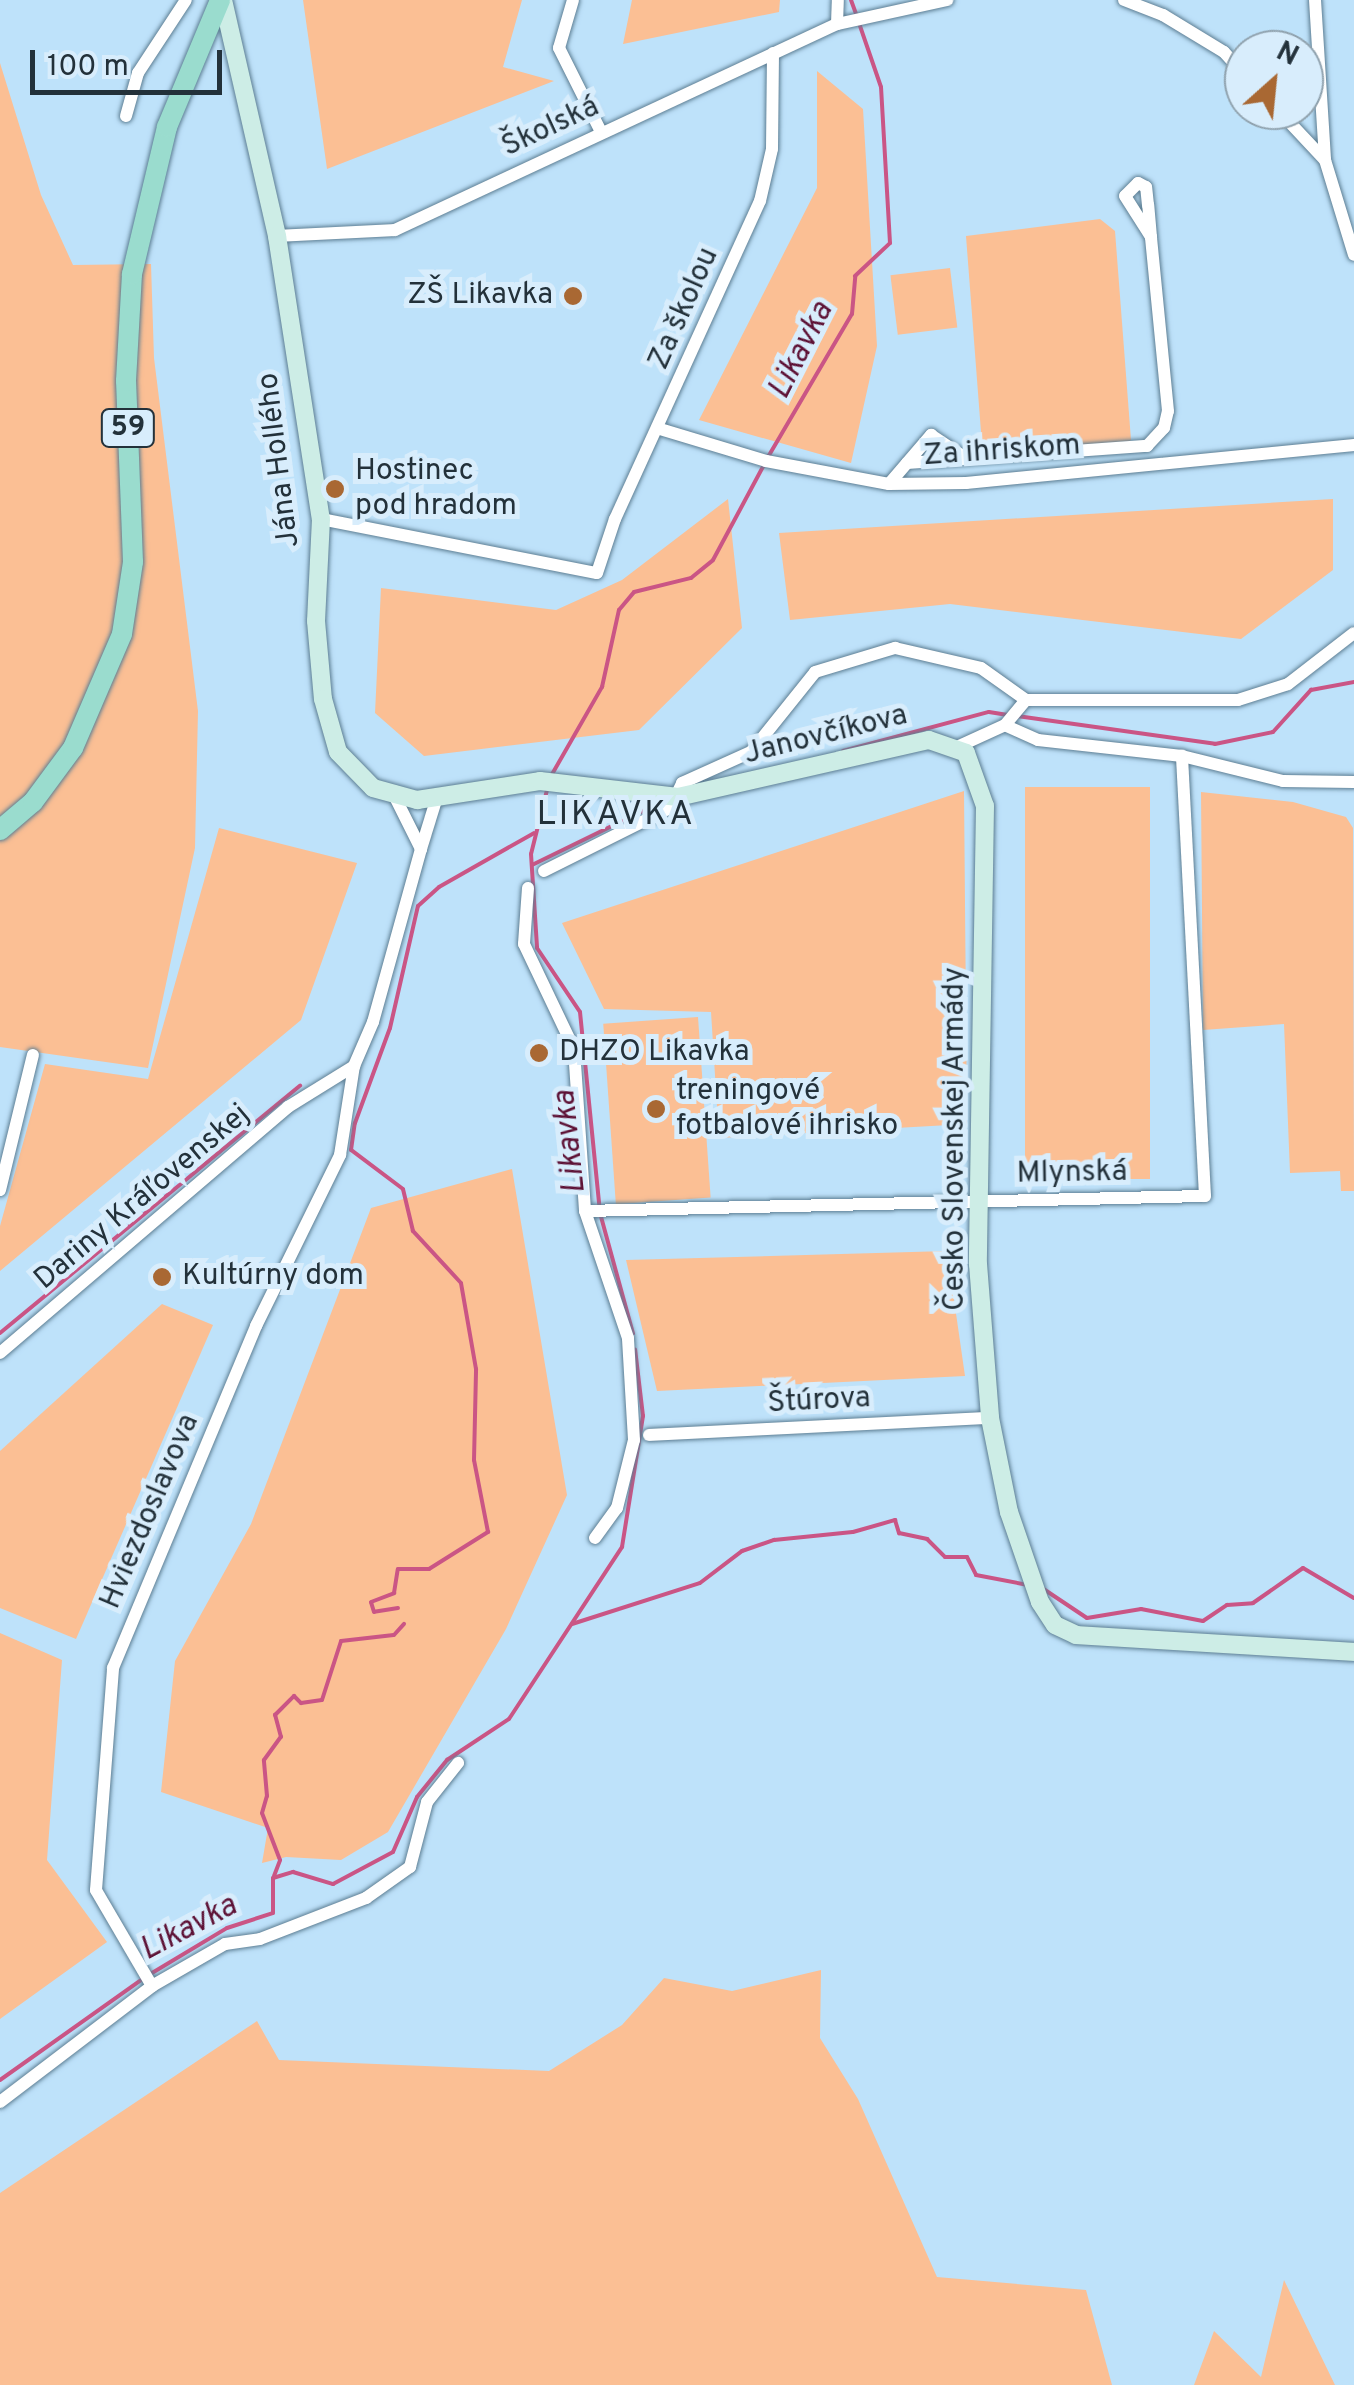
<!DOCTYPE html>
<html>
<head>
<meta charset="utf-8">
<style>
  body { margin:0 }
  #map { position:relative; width:1354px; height:2385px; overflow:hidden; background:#bee2fa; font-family:Overpass,sans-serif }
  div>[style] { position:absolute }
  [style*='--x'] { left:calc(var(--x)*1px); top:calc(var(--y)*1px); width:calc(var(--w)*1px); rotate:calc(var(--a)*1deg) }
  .green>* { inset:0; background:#fbbf94; transform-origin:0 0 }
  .stream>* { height:4px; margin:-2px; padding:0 2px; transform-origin:2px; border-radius:2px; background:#ca5585 }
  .roads { filter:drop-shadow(0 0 2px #5d7e93) drop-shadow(0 0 2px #5d7e93) }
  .street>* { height:12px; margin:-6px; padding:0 6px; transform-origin:6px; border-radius:6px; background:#fff }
  .secondary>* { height:18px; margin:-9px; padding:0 9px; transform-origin:9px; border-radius:9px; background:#cdede6 }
  .primary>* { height:20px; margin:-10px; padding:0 10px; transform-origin:10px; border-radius:10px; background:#9adcce }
  .dots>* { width:28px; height:28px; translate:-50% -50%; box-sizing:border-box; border:5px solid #d8edfc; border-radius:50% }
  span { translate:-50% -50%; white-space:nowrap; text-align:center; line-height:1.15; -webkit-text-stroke:10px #d8edfc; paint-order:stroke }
  .shield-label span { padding:2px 8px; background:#d8edfc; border:2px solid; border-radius:8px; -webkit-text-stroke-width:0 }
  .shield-label { font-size:28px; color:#23313a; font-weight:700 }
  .street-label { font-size:30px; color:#23313a }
  .poi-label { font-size:30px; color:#23313a }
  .right { translate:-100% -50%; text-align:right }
  .left { translate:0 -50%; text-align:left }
  .water-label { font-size:32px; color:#5d1135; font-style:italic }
  .quarter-label { font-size:35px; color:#23313a; letter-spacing:2.5px }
  .north { position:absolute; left:1224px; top:30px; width:100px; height:100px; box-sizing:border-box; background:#d8edfc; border:2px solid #90a2ae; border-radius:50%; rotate:27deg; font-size:28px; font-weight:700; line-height:40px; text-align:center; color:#23313a }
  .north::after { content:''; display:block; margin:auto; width:35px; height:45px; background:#a96833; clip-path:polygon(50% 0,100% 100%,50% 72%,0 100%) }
  .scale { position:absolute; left:30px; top:50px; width:192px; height:45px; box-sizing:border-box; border:5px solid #23313a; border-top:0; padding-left:12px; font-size:30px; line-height:35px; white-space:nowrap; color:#23313a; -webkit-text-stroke:8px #d8edfc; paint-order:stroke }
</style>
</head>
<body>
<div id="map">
  <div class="green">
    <div style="clip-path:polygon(303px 0,522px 0,503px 67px,554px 81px,327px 169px)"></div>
    <div style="clip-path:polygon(632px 0,780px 0,779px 12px,623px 44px)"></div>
    <div style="clip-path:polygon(0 63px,41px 195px,73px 265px,151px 264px,154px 358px,198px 711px,195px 848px,148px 1068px,0 1047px)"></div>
    <div style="clip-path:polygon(817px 71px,863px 109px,877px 346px,851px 463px,699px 420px,817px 188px)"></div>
    <div style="clip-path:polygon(1100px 219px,1115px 231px,1131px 440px,1123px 445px,988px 453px,982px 445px,966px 236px)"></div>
    <div style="left:950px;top:268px;width:60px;height:60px;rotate:83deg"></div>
    <div style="clip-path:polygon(728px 499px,742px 628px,639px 730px,424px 756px,375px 713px,381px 588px,556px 610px,622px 580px)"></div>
    <div style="clip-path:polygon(1333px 499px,1333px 570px,1241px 639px,950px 604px,790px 620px,779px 533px)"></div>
    <div style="left:1025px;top:787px;width:125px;height:392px"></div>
    <div style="clip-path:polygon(964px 791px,967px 1124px,719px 1138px,711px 1012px,604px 1009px,562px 923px)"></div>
    <div style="clip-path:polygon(1201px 792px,1293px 802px,1346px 817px,1353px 828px,1354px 1191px,1341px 1191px,1340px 1171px,1290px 1173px,1284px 1024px,1203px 1030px)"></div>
    <div style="clip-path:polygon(219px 828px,357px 863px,301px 1020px,0 1271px,0 1226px,45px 1064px,148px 1079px)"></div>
    <div style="left:698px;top:1017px;width:181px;height:95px;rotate:86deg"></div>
    <div style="clip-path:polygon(512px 1169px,567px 1495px,506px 1629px,388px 1832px,341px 1860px,286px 1857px,262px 1863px,268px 1828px,161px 1792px,175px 1661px,251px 1524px,371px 1208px)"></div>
    <div style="clip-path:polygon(947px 1251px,965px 1376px,657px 1391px,626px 1260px)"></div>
    <div style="clip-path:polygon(162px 1304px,213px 1325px,76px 1639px,0 1608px,0 1451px)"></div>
    <div style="clip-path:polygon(0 1633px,62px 1660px,47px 1860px,107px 1942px,0 2019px)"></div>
    <div style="clip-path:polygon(821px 1970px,820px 2038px,858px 2099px,937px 2277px,1086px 2290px,1112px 2385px,0 2385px,0 2193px,257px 2021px,279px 2060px,549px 2071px,622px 2025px,664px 1978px,732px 1991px)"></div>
    <div style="clip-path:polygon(1284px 2280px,1335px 2385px,1194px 2385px,1214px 2331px,1261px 2377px)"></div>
  </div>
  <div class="stream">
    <div style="--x:851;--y:0;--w:15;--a:70"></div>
    <div style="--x:768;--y:457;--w:166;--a:-59.6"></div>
    <div style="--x:852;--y:314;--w:38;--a:-85"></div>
    <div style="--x:855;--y:276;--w:48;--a:-43.3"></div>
    <div style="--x:890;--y:243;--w:156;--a:-93.3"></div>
    <div style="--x:881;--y:87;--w:68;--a:-109"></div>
    <div style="--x:1017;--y:716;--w:200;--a:8"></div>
    <div style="--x:1215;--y:744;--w:59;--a:-11.7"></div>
    <div style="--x:1273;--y:732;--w:57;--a:-47.9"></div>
    <div style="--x:1311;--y:690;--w:44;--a:-10.5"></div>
    <div style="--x:843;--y:751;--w:151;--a:-15"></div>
    <div style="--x:989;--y:712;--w:19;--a:9"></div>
    <div style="--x:551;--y:776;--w:103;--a:-60.2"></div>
    <div style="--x:602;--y:687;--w:79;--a:-77.6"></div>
    <div style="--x:619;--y:610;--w:23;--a:-50"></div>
    <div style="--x:634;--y:592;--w:59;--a:-13.8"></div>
    <div style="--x:691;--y:578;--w:28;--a:-39"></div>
    <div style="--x:713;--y:560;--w:108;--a:-61.8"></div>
    <div style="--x:547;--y:790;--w:66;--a:104"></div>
    <div style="--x:531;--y:854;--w:94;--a:86.3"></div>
    <div style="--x:537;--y:948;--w:77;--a:56.1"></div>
    <div style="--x:580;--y:1012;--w:202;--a:84.3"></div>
    <div style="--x:600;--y:1213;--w:125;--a:74.7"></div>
    <div style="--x:532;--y:865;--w:144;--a:-26"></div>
    <div style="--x:0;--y:1333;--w:389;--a:-39.5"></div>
    <div style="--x:1042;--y:1588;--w:54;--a:33.7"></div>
    <div style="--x:1087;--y:1618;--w:55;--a:-9.5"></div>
    <div style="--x:1141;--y:1609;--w:63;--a:11"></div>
    <div style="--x:1203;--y:1621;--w:29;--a:-34"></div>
    <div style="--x:1227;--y:1605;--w:26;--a:-4"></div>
    <div style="--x:1253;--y:1603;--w:61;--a:-35"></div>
    <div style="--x:1303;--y:1568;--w:59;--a:30.5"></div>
    <div style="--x:398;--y:1608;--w:24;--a:171"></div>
    <div style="--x:374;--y:1612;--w:10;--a:-107"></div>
    <div style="--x:371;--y:1602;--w:25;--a:-21"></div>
    <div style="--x:394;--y:1593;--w:24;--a:-81"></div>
    <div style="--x:398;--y:1569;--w:31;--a:0"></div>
    <div style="--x:429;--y:1569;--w:70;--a:-32.1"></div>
    <div style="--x:488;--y:1532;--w:73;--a:-101"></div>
    <div style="--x:474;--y:1460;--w:91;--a:-88.7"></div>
    <div style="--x:476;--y:1369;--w:87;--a:-99.9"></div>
    <div style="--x:461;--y:1283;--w:71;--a:-132.7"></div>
    <div style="--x:413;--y:1231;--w:43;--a:-103.4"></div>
    <div style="--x:403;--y:1189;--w:65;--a:-143.1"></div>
    <div style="--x:351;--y:1150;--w:27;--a:-82"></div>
    <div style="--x:355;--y:1123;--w:101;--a:-69.8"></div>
    <div style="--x:390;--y:1028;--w:125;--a:-77.1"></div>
    <div style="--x:418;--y:906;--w:28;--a:-42"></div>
    <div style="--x:439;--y:887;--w:109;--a:-29.6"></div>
    <div style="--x:572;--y:1624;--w:134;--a:-17.8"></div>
    <div style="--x:700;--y:1583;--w:53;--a:-37.3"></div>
    <div style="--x:742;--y:1551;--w:34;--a:-19"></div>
    <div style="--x:774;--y:1540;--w:79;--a:-5.8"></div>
    <div style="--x:853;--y:1532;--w:44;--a:-15.9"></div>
    <div style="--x:895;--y:1520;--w:14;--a:73"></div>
    <div style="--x:899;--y:1533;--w:29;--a:12"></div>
    <div style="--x:927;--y:1539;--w:25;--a:45"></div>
    <div style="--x:945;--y:1557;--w:22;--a:0"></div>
    <div style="--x:967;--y:1557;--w:20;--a:63"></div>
    <div style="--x:976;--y:1575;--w:53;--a:10.9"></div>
    <div style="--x:274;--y:1876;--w:17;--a:-69"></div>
    <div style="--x:280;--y:1860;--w:50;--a:-111"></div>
    <div style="--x:262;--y:1813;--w:18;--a:-74"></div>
    <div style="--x:267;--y:1796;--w:36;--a:-95"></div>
    <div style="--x:264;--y:1760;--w:29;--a:-54"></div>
    <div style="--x:281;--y:1737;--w:23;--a:-105"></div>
    <div style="--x:275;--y:1715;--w:27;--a:-45"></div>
    <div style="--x:294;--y:1696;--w:10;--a:45"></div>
    <div style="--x:301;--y:1703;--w:21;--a:-8"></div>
    <div style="--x:322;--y:1700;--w:62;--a:-72.1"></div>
    <div style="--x:341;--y:1641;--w:53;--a:-6.5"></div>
    <div style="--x:394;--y:1635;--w:15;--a:-48"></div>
    <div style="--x:0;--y:2080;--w:180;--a:-35.3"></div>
    <div style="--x:147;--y:1976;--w:93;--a:-31"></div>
    <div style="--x:227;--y:1928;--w:48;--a:-18.1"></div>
    <div style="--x:273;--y:1913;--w:35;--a:-90"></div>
    <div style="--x:273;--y:1878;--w:21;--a:-17"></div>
    <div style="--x:293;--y:1872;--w:42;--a:16.7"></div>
    <div style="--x:333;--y:1884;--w:68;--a:-28.1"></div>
    <div style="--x:393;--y:1852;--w:60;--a:-66.4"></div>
    <div style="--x:417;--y:1797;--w:48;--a:-51"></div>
    <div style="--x:447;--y:1760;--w:74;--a:-33.5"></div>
    <div style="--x:509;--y:1719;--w:206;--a:-56.7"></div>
    <div style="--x:622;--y:1547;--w:133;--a:-80.9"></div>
    <div style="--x:643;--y:1416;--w:67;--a:-96.8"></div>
  </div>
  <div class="roads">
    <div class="street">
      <div style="--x:573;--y:0;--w:50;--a:106.3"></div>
      <div style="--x:559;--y:48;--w:94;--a:63.4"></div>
      <div style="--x:1124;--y:0;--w:42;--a:21"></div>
      <div style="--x:1163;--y:15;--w:71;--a:31.2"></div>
      <div style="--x:1224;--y:52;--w:30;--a:48"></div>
      <div style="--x:1315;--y:0;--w:160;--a:86.4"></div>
      <div style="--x:1325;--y:160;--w:99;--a:73"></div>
      <div style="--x:837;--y:24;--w:24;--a:-88"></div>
      <div style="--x:1278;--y:110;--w:69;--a:46.8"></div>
      <div style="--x:126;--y:116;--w:45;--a:-74.4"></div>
      <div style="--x:138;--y:73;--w:87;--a:-56.7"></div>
      <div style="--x:277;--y:236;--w:118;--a:-2.9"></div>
      <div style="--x:395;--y:230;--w:488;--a:-25"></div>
      <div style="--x:837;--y:24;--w:113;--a:-12.3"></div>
      <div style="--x:660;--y:429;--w:111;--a:16.8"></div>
      <div style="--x:766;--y:461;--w:125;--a:10.6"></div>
      <div style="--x:889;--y:484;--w:77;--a:-0.7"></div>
      <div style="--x:966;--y:483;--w:390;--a:-5.6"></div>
      <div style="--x:907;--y:463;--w:241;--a:-4.1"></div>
      <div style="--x:1147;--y:446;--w:25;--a:-47"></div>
      <div style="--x:1164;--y:428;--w:17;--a:-77"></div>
      <div style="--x:1168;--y:411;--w:175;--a:-95.6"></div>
      <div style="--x:1151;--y:237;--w:32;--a:-95"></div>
      <div style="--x:1148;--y:205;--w:18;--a:-96"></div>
      <div style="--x:1146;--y:187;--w:9;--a:-153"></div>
      <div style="--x:1138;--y:183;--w:18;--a:135"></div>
      <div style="--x:1125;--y:196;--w:49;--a:57.6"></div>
      <div style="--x:889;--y:484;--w:65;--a:-49.4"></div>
      <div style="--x:931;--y:435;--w:43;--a:33.7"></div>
      <div style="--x:321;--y:519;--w:281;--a:11.1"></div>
      <div style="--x:597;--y:573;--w:57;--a:-71.6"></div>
      <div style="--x:615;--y:519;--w:349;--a:-65.5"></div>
      <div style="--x:760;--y:201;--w:53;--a:-77"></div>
      <div style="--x:772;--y:149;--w:96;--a:-89.4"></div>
      <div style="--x:957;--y:747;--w:53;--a:-24.6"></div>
      <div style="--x:1005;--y:725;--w:33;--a:-50"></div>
      <div style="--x:1026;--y:700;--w:212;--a:0"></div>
      <div style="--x:1238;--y:700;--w:52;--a:-17.7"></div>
      <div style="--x:1288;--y:684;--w:83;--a:-37.7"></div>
      <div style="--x:1182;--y:756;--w:104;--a:13.9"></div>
      <div style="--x:1283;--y:781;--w:71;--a:0.8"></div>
      <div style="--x:421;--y:849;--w:54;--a:-72.9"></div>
      <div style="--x:544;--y:871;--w:141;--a:-26.6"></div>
      <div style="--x:670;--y:808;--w:28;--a:-64"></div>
      <div style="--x:682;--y:783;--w:76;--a:-24.2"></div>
      <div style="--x:751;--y:752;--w:102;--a:-51.3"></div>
      <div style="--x:815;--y:672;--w:84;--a:-16.7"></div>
      <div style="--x:895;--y:648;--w:88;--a:13.1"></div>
      <div style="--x:981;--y:668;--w:55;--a:35.4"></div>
      <div style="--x:528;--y:888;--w:56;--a:94.1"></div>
      <div style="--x:524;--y:944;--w:116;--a:64.5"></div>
      <div style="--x:574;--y:1049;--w:162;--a:86.1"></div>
      <div style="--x:0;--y:1190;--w:139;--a:-76.3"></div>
      <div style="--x:0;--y:1353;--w:379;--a:-40.5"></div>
      <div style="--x:288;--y:1107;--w:78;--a:-31.8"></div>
      <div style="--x:649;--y:1435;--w:341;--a:-2.9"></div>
      <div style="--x:595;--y:1538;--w:37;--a:-54"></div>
      <div style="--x:617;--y:1508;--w:70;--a:-76"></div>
      <div style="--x:634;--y:1440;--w:102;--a:-93.4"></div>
      <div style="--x:628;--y:1338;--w:134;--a:-108.7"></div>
      <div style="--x:585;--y:1211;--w:620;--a:-1.39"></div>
      <div style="--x:1205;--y:1196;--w:441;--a:-93"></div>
      <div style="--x:1182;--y:756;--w:145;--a:-173.7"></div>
      <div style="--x:1038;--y:740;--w:36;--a:-156"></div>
      <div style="--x:152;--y:1986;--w:111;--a:-120.3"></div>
      <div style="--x:96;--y:1890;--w:223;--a:-85.6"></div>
      <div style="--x:113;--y:1668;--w:371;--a:-67.3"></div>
      <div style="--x:256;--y:1326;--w:191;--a:-63.8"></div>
      <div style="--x:340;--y:1155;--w:90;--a:-81.1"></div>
      <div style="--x:354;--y:1066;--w:48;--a:-66.6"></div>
      <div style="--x:373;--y:1022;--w:180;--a:-74.5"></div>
      <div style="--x:421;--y:849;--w:58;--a:-116.6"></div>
      <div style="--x:0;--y:2102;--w:191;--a:-37.3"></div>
      <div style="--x:152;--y:1986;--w:84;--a:-29.9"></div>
      <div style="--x:225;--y:1944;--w:35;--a:-8"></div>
      <div style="--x:260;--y:1939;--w:114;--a:-21.1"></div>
      <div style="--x:366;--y:1898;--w:54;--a:-35.2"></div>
      <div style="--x:410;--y:1867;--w:67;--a:-75.3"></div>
      <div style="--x:427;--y:1802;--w:50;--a:-51.5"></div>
    </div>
    <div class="secondary">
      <div style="--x:223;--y:0;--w:242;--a:77.1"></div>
      <div style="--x:277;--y:236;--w:286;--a:81.2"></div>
      <div style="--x:321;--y:519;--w:102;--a:92.8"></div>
      <div style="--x:316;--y:621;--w:78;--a:84.9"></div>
      <div style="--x:323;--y:699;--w:55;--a:74.2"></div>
      <div style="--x:338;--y:752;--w:50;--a:45.8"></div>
      <div style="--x:373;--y:788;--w:46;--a:15.3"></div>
      <div style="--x:417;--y:800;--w:124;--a:-8.8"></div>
      <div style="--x:540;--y:781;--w:139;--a:6.6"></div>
      <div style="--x:678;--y:797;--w:257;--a:-12.8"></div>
      <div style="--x:929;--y:740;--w:39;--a:19"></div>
      <div style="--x:966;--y:753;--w:56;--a:70.3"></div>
      <div style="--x:985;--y:806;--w:458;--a:90.9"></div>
      <div style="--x:978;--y:1264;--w:154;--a:85.5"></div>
      <div style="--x:990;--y:1418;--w:96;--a:78.6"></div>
      <div style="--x:1009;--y:1512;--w:95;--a:71"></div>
      <div style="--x:1040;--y:1602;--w:27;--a:57"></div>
      <div style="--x:1055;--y:1625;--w:23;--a:25"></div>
      <div style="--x:1076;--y:1635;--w:279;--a:3.5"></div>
    </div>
    <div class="primary">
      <div style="--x:0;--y:830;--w:43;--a:-40.3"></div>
      <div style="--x:33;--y:802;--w:67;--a:-53.5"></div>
      <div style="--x:73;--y:748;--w:124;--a:-66.7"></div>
      <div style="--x:122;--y:634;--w:73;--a:-81.3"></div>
      <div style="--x:133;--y:562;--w:181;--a:-92.2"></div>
      <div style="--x:126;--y:381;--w:107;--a:-86.8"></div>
      <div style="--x:132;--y:274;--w:151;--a:-76.6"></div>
      <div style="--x:167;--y:127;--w:138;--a:-67.3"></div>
    </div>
  </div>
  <div class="dots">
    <div style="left:573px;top:296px;background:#a96833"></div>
    <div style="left:335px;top:489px;background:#a96833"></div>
    <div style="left:539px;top:1053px;background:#a96833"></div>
    <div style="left:656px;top:1109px;background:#a96833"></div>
    <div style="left:162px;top:1277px;background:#a96833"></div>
  </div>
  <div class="shield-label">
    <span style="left:128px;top:428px">59</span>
  </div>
  <div class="street-label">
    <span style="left:551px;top:128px;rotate:-25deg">Školská</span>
    <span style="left:685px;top:309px;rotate:-66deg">Za školou</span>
    <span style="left:1002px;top:452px;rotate:-4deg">Za ihriskom</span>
    <span style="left:280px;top:460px;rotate:-97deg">Jána Hollého</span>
    <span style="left:826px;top:736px;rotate:-14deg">Janovčíkova</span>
    <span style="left:956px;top:1139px;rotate:-90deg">Česko Slovenskej Armády</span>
    <span style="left:1072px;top:1174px;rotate:-1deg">Mlynská</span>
    <span style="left:143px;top:1198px;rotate:-40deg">Dariny Kráľovenskej</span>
    <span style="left:819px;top:1402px;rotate:-3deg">Štúrova</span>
    <span style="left:151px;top:1512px;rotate:-67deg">Hviezdoslavova</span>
  </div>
  <div class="poi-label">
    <span class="right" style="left:553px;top:296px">ZŠ Likavka</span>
    <span class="left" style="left:355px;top:489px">Hostinec<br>pod hradom</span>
    <span class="left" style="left:559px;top:1053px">DHZO Likavka</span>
    <span class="left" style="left:676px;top:1109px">treningové<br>fotbalové ihrisko</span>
    <span class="left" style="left:182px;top:1277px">Kultúrny dom</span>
  </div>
  <div class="water-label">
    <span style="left:802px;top:351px;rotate:-63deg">Likavka</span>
    <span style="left:571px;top:1142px;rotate:-96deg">Likavka</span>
    <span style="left:189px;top:1929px;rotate:-28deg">Likavka</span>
  </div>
  <div class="quarter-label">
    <span style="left:616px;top:815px">LIKAVKA</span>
  </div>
  <div class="north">N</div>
  <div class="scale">100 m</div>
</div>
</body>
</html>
